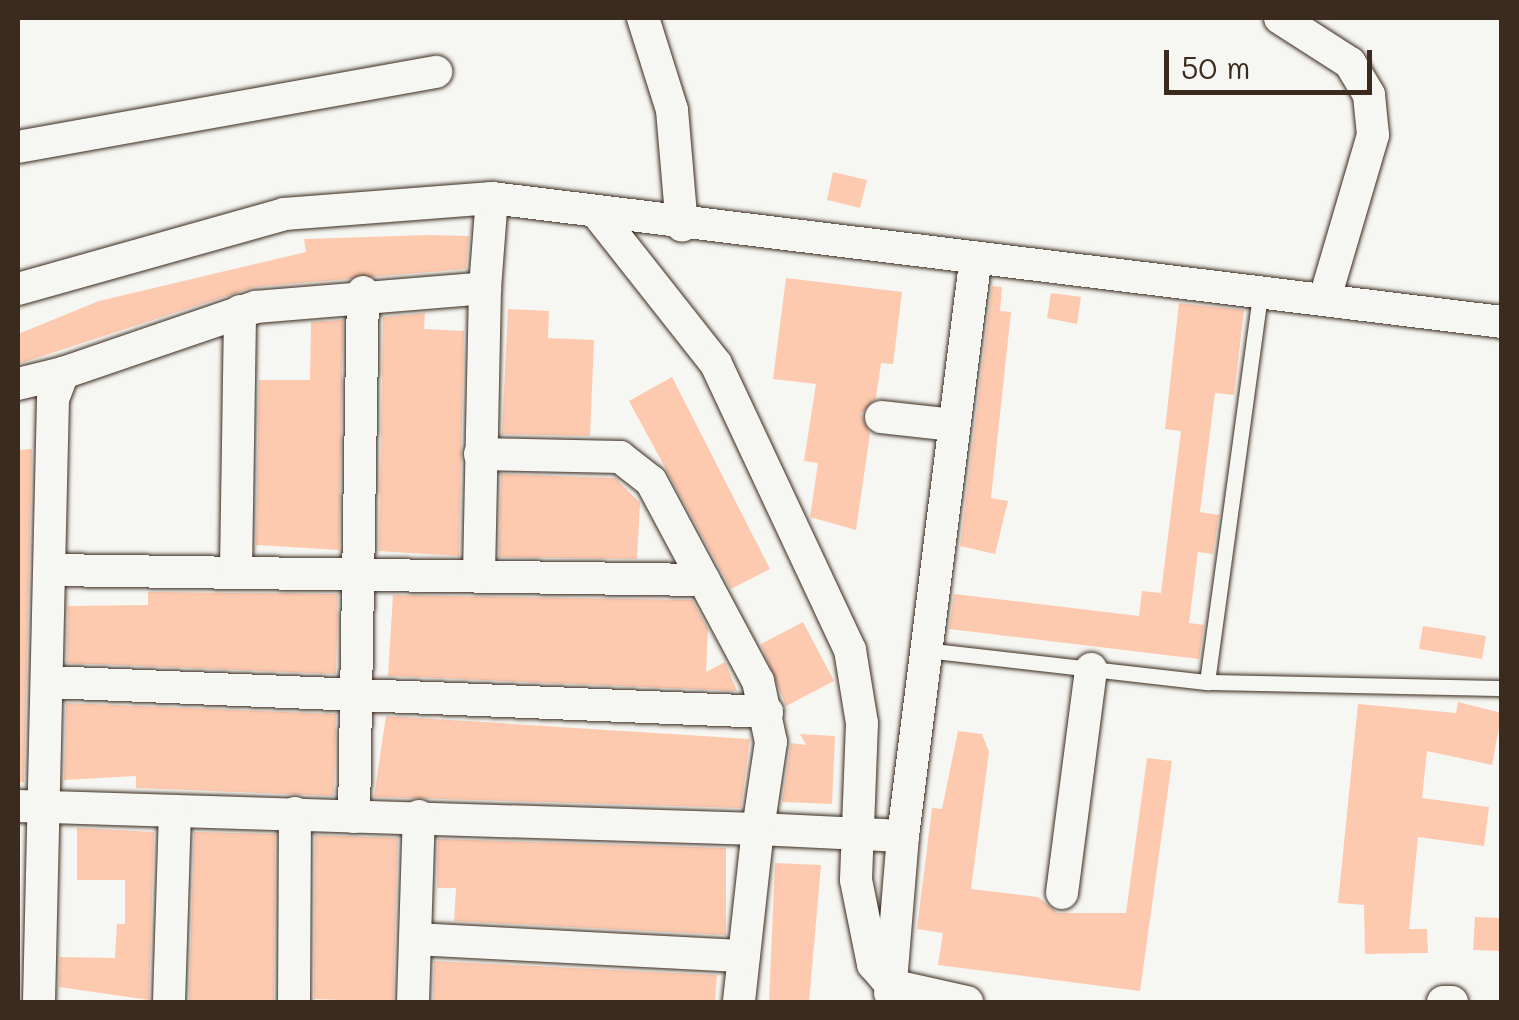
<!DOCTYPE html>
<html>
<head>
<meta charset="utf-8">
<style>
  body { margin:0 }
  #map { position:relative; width:1519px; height:1020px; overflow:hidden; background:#f6f6f2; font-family:Mali,sans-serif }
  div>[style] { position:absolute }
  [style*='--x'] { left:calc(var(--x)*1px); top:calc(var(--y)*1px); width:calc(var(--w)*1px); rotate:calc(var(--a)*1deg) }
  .building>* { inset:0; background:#fecaaf }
  .roads { filter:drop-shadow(0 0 2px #3b2a1e) drop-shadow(0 0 2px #3b2a1e) }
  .service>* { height:15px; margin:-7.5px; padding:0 7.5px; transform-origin:7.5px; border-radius:7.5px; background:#f6f6f2 }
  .minor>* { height:32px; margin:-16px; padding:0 16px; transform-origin:16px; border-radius:16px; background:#f6f6f2 }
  span { translate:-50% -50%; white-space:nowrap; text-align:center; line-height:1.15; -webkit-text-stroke:10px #f6f6f2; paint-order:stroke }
  .frame { position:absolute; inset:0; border:20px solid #3b2a1e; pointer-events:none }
  .scale { position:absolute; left:1164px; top:50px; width:208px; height:45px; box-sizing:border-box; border:5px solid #3b2a1e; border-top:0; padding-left:12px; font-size:30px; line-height:35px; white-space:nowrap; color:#3b2a1e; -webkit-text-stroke:8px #f6f6f2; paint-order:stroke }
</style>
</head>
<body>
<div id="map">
  <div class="building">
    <div style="clip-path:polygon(833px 172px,867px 180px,860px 208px,827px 200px)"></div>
    <div style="clip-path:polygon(429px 235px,469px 236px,466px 269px,254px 287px,18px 364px,18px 334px,99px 301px,306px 252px,304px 239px)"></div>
    <div style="clip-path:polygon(786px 278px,902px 292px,893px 364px,881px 363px,876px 398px,861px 414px,870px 434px,856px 530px,810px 517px,818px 463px,804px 461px,816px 384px,773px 379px)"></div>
    <div style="clip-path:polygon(992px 286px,1002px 287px,1000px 311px,1011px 312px,991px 498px,1008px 501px,995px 554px,960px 546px)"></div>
    <div style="clip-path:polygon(1051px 293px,1081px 297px,1077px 324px,1047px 318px)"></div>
    <div style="clip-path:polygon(1179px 303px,1244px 310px,1234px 395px,1215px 393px,1200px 512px,1219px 515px,1213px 554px,1198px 552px,1189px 623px,1204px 625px,1199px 659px,949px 629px,954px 594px,1139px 616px,1142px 591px,1161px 593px,1181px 431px,1165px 429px)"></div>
    <div style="clip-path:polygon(508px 309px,549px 311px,548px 338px,594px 340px,590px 436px,502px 434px)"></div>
    <div style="clip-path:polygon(425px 313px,424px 329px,464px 331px,459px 556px,379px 551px,383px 317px)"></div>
    <div style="clip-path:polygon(343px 320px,339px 550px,256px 545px,259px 380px,310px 380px,311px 322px)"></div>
    <div style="clip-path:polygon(672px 377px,770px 569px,731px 589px,629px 401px)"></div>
    <div style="clip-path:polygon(32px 449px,24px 782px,18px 783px,18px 450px)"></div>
    <div style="clip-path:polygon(501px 474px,615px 478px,640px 503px,637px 559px,499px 557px)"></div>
    <div style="clip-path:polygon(148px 592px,338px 594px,336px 674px,67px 663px,68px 606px,148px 605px)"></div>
    <div style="clip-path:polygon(393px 595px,692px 600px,708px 629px,706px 672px,725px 662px,737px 691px,388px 676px)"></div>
    <div style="clip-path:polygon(803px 622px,834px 681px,786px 706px,761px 644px)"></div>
    <div style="clip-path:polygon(1423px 626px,1486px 636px,1482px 659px,1419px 649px)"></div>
    <div style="clip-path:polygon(1458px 702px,1502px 713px,1492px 765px,1427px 751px,1422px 798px,1489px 807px,1484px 846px,1418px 837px,1409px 929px,1427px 929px,1428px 953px,1365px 954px,1364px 905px,1338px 903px,1358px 704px,1456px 713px)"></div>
    <div style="clip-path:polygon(66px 703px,336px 714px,334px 796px,136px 788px,136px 776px,64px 780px)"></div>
    <div style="clip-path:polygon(386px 716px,750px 739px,741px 808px,374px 797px)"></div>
    <div style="clip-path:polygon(958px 731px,982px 734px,989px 752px,971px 889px,1038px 897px,1058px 913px,1126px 913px,1147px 758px,1172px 761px,1140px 991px,938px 965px,943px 933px,917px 929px,932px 808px,942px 809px)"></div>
    <div style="clip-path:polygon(800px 734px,835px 736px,832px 804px,782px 802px,791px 743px,806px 745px)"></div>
    <div style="clip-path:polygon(77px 828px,154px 832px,149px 1000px,59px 987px,60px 957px,115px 958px,117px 924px,125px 924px,125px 880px,77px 880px)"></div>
    <div style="clip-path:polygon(194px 832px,275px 834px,274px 1002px,189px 1002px)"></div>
    <div style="clip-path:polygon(315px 835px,398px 838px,393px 1002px,314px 999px)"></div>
    <div style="clip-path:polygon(438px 839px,726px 848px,726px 935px,454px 921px,456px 888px,437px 888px)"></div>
    <div style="clip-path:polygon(775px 863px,821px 865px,809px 1002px,769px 1002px)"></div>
    <div style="clip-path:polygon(1475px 917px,1502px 918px,1502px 951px,1473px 950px)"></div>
    <div style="clip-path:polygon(434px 961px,717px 975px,715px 1002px,433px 1002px)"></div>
  </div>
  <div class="roads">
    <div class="service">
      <div style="--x:925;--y:650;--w:284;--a:6.5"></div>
      <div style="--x:1207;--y:682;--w:295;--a:1.2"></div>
      <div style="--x:1207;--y:682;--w:396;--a:-82.2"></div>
    </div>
    <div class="minor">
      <div style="--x:643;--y:18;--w:96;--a:72.5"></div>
      <div style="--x:672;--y:110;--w:116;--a:85.1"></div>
      <div style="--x:1280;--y:18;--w:83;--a:32.7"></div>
      <div style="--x:1350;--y:63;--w:37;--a:59"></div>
      <div style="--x:1369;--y:95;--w:40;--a:84.3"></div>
      <div style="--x:1373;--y:135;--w:167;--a:106.4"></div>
      <div style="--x:18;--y:147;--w:425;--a:-10.2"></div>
      <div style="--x:600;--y:217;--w:187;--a:51.7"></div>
      <div style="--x:716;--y:364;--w:316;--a:64.9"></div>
      <div style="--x:850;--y:650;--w:74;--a:80.7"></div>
      <div style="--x:862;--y:723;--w:157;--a:92.2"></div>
      <div style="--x:856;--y:880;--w:86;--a:78.6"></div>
      <div style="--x:873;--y:964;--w:28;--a:49"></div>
      <div style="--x:891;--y:985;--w:78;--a:12.6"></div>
      <div style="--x:485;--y:288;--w:90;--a:-85.6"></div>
      <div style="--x:18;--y:289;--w:276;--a:-15.7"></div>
      <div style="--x:284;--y:214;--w:209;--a:-4.4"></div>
      <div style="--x:492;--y:198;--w:1018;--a:7"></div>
      <div style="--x:18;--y:384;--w:46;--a:-13.7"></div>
      <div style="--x:881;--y:417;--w:73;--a:6.3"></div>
      <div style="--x:480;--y:454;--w:140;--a:1.2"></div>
      <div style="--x:620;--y:457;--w:39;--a:38"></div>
      <div style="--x:651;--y:481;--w:227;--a:61.9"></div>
      <div style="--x:758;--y:681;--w:62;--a:78"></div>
      <div style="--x:771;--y:742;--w:88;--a:98.5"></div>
      <div style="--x:758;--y:829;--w:145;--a:2.8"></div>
      <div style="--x:903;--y:836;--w:158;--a:94.7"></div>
      <div style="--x:51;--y:570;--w:653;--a:0.88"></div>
      <div style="--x:236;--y:570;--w:259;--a:-89.1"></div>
      <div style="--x:48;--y:682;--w:720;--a:2.39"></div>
      <div style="--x:18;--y:806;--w:740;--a:1.78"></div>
      <div style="--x:758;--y:829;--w:174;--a:96.3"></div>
      <div style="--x:354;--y:817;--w:525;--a:-89.02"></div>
      <div style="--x:903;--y:836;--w:578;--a:-82.84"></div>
      <div style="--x:1062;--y:893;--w:226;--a:-82.6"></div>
      <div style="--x:416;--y:939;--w:328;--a:3"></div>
      <div style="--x:39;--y:1002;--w:603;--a:-88.67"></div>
      <div style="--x:53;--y:399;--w:28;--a:-69"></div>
      <div style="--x:63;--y:373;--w:204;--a:-18.9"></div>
      <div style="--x:256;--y:307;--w:230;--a:-4.7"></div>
      <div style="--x:485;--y:288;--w:287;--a:91.2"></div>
      <div style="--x:169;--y:1002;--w:189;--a:-88.2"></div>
      <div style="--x:294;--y:1002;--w:189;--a:-89.7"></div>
      <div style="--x:413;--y:1002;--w:186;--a:-88.2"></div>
      <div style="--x:1443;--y:1002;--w:9;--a:0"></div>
    </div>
  </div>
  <div class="frame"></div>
  <div class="scale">50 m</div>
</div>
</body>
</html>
